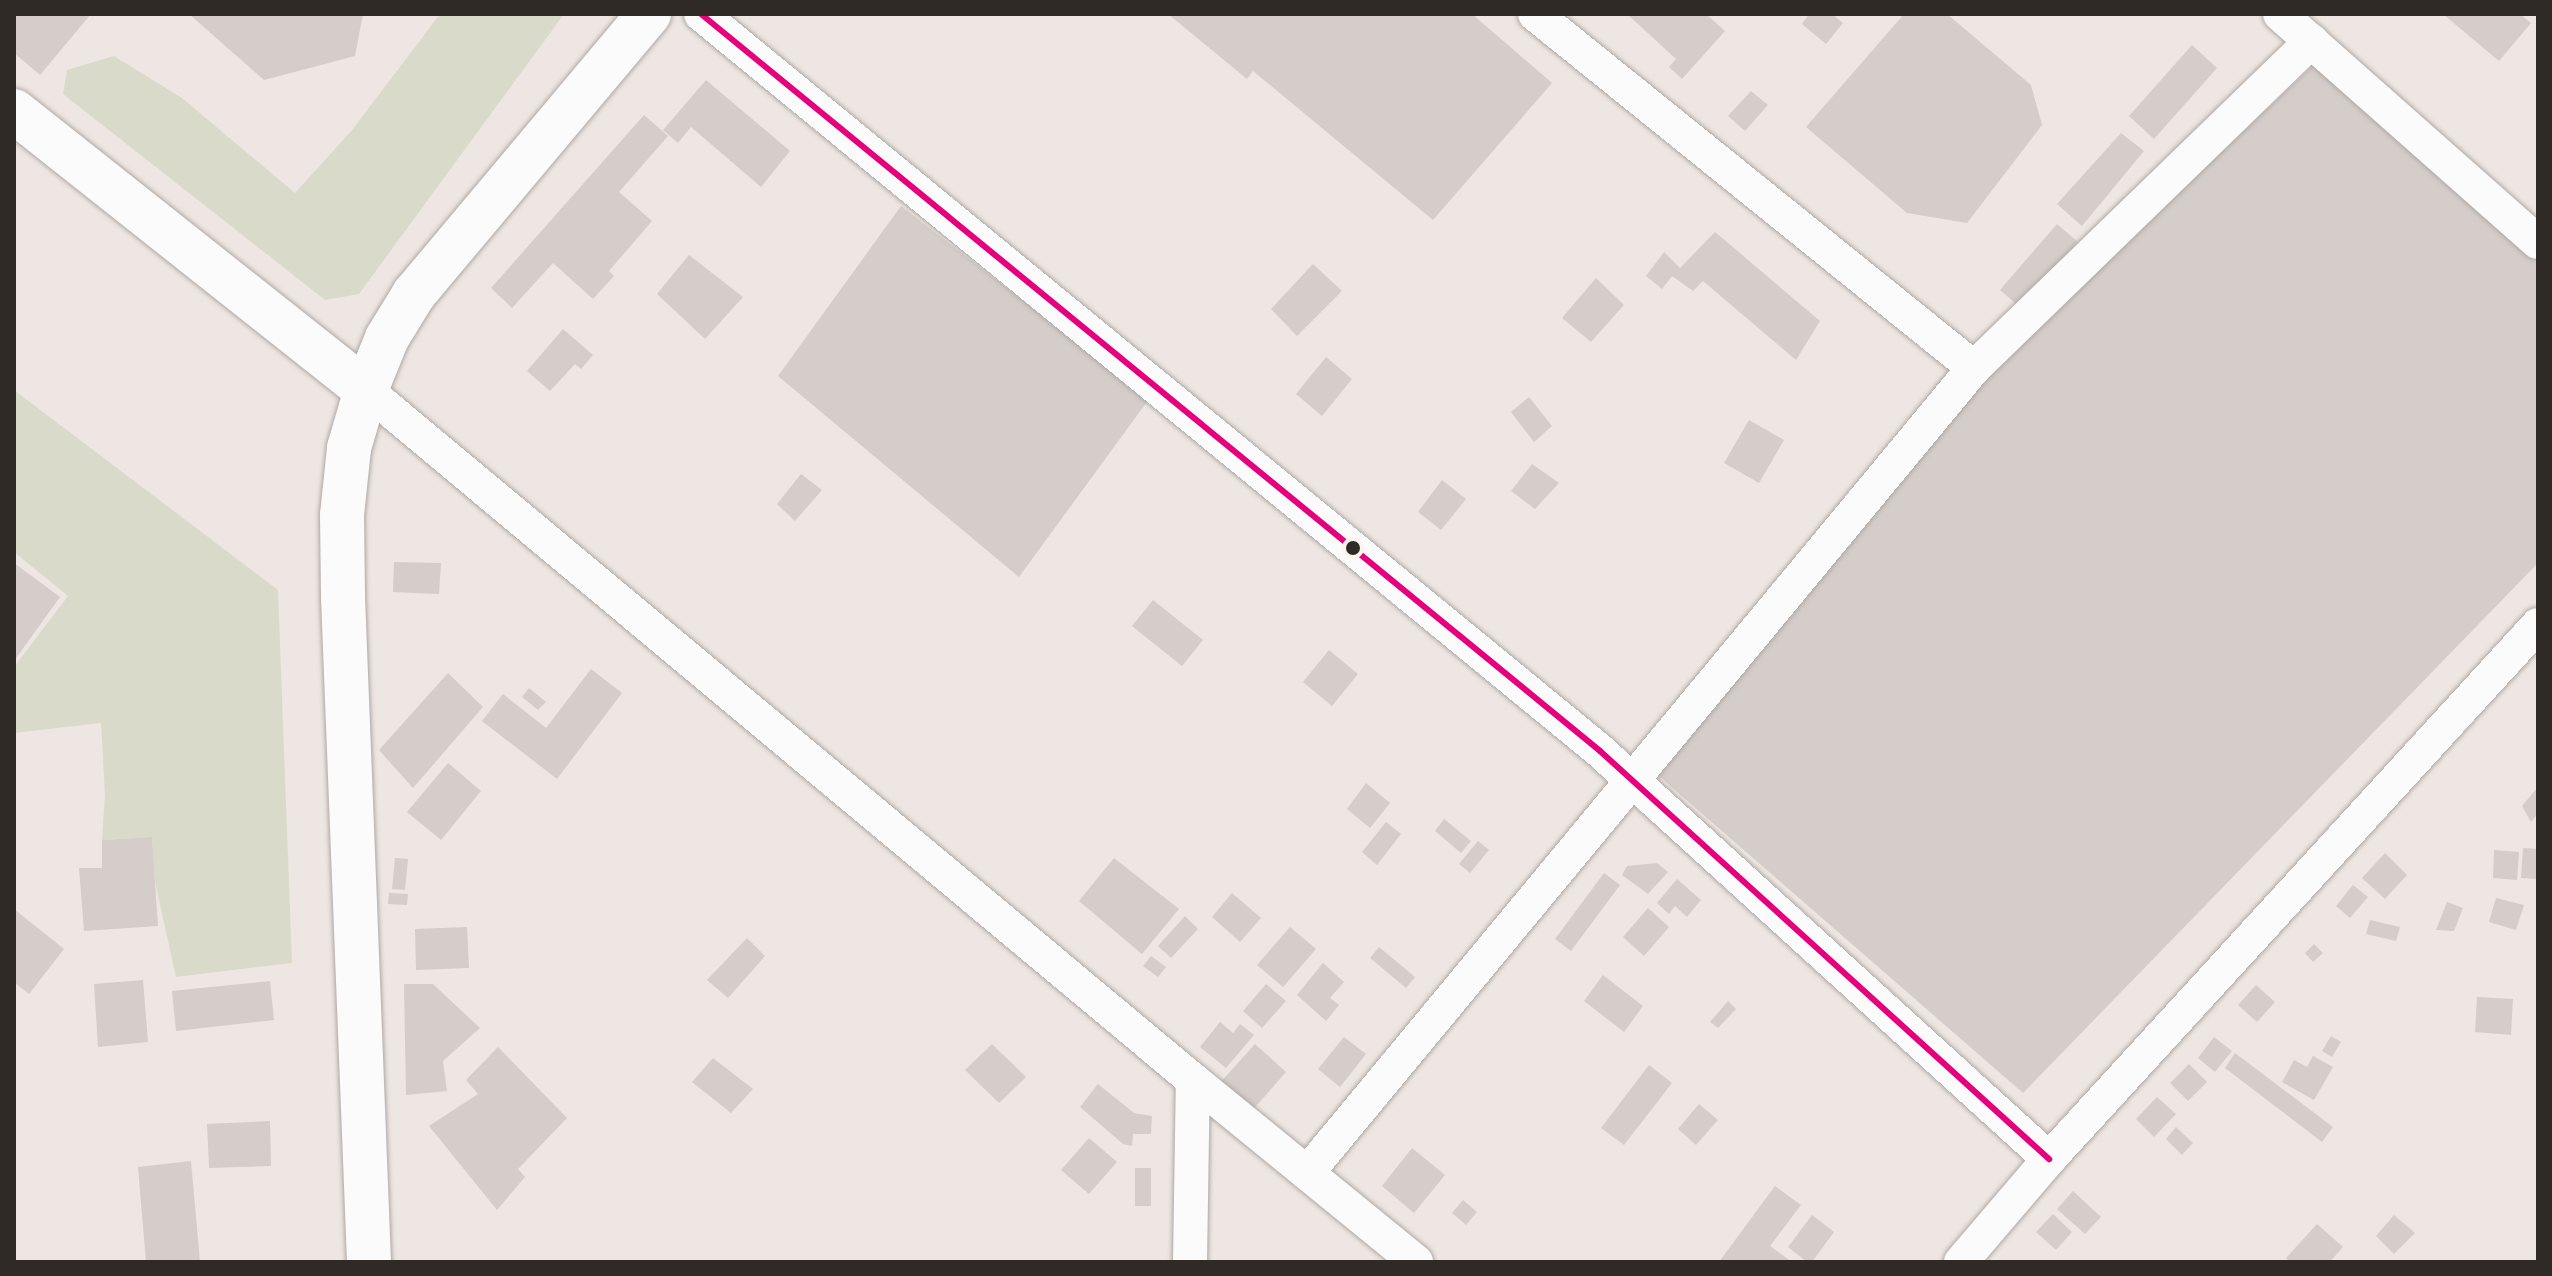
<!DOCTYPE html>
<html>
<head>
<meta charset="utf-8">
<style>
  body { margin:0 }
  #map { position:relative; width:2552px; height:1276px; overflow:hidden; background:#eee6e2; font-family:Quicksand,sans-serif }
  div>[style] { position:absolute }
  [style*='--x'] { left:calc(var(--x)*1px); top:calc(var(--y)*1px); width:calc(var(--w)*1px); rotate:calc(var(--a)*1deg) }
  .green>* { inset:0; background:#dadacb }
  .building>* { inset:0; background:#d4cdca }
  .roads { filter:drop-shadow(0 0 2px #aea8a5) drop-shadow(0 0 2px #aea8a5) }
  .minor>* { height:34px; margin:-17px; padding:0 17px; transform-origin:17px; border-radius:17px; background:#fcfbfb }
  .trunk>* { height:44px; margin:-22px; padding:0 22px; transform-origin:22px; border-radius:22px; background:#fcfbfb }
  .bus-1>* { height:6px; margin:-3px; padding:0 3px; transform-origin:3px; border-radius:3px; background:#e5007d }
  .dots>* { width:22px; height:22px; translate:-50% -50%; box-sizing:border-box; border:4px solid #fdf4ee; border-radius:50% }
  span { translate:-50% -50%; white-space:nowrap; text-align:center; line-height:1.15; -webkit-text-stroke:6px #fdf4ee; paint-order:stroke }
  .frame { position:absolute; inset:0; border:16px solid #2f2a26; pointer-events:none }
</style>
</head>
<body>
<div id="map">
  <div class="green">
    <div style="clip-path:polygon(440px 14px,564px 14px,359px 294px,325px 300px,63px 94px,67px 70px,114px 56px,182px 98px,295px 193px,352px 130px)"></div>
    <div style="clip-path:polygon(14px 390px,278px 590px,292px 963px,176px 977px,155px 882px,152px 837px,102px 840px,105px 795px,101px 723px,14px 733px,14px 667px,68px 596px,14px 552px)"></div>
  </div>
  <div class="building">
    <div style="clip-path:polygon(14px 14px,91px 14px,40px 75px,14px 53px)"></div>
    <div style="clip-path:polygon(189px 14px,363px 14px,355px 56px,264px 80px)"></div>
    <div style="clip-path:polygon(1168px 14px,1472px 14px,1552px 83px,1433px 220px,1253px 71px,1247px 79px)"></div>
    <div style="clip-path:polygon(1627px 14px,1706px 14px,1725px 31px,1682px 79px,1669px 67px,1676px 59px)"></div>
    <div style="clip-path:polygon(1809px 14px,1832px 14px,1843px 23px,1826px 44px,1802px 24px)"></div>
    <div style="clip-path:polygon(1904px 14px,1947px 14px,2031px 85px,2042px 125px,1967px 223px,1907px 213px,1806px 127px)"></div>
    <div style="clip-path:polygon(2443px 14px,2520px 14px,2531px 23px,2499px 61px)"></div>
    <div style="clip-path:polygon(2192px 45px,2217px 68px,2154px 139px,2129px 116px)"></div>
    <div style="clip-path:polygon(2318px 61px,2538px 261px,2538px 563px,2023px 1093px,1653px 771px,1992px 368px)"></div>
    <div style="clip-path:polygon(706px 80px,790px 151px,761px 187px,691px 127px,678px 143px,663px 130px)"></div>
    <div style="clip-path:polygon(1751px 91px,1768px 105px,1745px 131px,1728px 116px)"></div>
    <div style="clip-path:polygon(644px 115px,668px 136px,619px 192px,652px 221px,609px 271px,614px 276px,593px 299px,553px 263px,512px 308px,491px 288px)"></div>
    <div style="clip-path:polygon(2121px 133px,2144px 151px,2082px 226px,2057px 204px)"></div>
    <div style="clip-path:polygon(901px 206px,1149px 399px,1019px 577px,778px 376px)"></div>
    <div style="clip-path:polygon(2057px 224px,2078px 242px,2021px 308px,2000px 290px)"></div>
    <div style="clip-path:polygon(1715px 232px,1820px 321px,1796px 360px,1703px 281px,1693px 291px,1672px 276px,1662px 289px,1646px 276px,1664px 252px,1680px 268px)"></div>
    <div style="clip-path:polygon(689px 255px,743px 297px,705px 339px,657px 294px)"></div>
    <div style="clip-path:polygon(1313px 264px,1342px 291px,1297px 336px,1271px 309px)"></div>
    <div style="clip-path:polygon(1596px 278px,1624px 305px,1591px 342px,1562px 318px)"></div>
    <div style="clip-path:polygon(563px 329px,593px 355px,581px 369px,575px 364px,550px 391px,527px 371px)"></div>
    <div style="clip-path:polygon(1326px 357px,1352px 379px,1322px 416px,1296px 394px)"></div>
    <div style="clip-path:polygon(1529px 397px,1552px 426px,1534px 442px,1511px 412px)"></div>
    <div style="clip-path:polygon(1749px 420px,1784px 440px,1759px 483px,1724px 463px)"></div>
    <div style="clip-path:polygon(1532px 464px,1559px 483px,1535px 509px,1511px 491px)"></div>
    <div style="clip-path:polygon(801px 474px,822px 490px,795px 521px,777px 504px)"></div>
    <div style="clip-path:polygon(1442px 480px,1466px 499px,1441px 530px,1418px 512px)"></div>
    <div style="clip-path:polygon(394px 562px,441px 563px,439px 594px,393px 592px)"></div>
    <div style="clip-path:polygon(14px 563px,60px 597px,14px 661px)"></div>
    <div style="clip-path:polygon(1153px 600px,1203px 640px,1182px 666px,1132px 626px)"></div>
    <div style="clip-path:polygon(1329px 650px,1358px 674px,1332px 706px,1303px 682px)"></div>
    <div style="clip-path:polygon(591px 669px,622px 693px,557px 779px,482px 721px,503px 694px,546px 728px)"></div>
    <div style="clip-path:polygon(448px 673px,483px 707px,413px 788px,379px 750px)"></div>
    <div style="clip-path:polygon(529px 688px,546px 702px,538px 710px,522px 697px)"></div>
    <div style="clip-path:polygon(448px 763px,481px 791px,441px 840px,407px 812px)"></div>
    <div style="clip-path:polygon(1366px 783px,1390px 803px,1370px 828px,1347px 809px)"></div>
    <div style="clip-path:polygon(2538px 787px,2538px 813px,2531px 822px,2522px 806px)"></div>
    <div style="clip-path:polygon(1444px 819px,1471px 841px,1461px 853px,1435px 831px)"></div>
    <div style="clip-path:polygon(1386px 822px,1401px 834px,1377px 865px,1362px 852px)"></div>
    <div style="clip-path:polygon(152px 837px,158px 926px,84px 931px,79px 868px,102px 868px,102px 840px)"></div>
    <div style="clip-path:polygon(1478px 841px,1489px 850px,1470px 873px,1459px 864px)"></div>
    <div style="clip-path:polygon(2523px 848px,2538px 849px,2538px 879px,2521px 878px)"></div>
    <div style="clip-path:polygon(2494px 850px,2519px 852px,2517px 880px,2493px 878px)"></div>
    <div style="clip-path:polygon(2385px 853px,2407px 875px,2385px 899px,2362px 878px)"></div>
    <div style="clip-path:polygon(395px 858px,408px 859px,405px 890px,392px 889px)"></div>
    <div style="clip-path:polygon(1114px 858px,1179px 909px,1142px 954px,1079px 901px)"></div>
    <div style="clip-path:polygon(1657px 863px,1668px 872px,1648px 894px,1622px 875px,1627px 866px)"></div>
    <div style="clip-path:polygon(1604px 873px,1620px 885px,1571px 951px,1555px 939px)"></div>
    <div style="clip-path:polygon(1677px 879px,1701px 900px,1687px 917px,1675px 906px,1669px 914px,1657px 903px)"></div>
    <div style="clip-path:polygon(2353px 885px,2368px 897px,2350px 918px,2336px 906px)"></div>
    <div style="clip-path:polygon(389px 893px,408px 894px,407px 905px,388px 904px)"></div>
    <div style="clip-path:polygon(1232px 893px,1261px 918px,1240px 942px,1212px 917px)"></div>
    <div style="clip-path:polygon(2496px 898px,2524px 905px,2516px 930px,2489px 922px)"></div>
    <div style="clip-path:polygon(2447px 902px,2463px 908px,2454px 931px,2436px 930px)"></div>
    <div style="clip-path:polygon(1648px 908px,1669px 927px,1644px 956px,1623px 937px)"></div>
    <div style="clip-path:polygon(14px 909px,64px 949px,29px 994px,14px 982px)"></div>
    <div style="clip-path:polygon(1185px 916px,1198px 929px,1171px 958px,1158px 946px)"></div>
    <div style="clip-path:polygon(2370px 920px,2400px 927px,2396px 941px,2366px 934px)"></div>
    <div style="clip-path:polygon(467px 927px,469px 968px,416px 970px,415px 929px)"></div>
    <div style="clip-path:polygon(1290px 927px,1316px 949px,1283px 987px,1257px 965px)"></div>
    <div style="clip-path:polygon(747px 938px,765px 956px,728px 998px,707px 980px)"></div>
    <div style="clip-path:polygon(2314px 944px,2323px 953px,2313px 962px,2305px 953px)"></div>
    <div style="clip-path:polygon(1379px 947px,1415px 977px,1406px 988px,1370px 958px)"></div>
    <div style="clip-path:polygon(1151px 956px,1166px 967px,1158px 977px,1143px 966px)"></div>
    <div style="clip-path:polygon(1323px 963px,1344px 982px,1330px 998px,1339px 1005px,1326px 1021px,1297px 995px)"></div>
    <div style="clip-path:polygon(1603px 975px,1643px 1006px,1624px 1032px,1584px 1001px)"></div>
    <div style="clip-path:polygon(143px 980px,148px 1042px,98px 1047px,94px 984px)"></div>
    <div style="clip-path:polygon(270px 981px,274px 1020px,176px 1031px,172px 991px)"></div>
    <div style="clip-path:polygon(404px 984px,433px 984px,480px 1028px,443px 1061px,447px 1091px,406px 1095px)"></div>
    <div style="clip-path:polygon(1266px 984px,1286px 1001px,1262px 1028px,1243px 1011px)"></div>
    <div style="clip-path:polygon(2256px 985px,2275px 1002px,2257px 1022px,2238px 1005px)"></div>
    <div style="clip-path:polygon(2477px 997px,2513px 999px,2511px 1035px,2475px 1032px)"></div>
    <div style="clip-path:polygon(1728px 1001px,1736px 1009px,1718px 1028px,1710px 1022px)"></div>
    <div style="clip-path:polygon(1220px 1022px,1233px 1033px,1240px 1024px,1254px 1035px,1226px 1068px,1200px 1047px)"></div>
    <div style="clip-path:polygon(2331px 1036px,2341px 1042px,2332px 1057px,2322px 1051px)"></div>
    <div style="clip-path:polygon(1344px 1037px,1366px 1054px,1340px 1087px,1318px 1069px)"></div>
    <div style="clip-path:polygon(2214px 1037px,2232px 1051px,2215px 1072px,2198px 1058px)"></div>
    <div style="clip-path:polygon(992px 1044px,1026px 1077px,999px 1103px,965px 1070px)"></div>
    <div style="clip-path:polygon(1255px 1044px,1286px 1072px,1250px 1113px,1218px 1085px)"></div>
    <div style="clip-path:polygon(498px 1047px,567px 1118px,518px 1169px,525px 1177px,497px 1210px,429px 1126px,478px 1094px,466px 1080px)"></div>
    <div style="clip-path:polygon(2235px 1053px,2333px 1127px,2322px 1142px,2225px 1068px)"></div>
    <div style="clip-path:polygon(2313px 1056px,2333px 1067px,2314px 1100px,2282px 1082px,2294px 1060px,2307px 1067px)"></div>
    <div style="clip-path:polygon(713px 1058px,753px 1089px,731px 1113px,692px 1082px)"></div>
    <div style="clip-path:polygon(2189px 1064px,2207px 1082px,2188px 1101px,2170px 1083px)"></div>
    <div style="clip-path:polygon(1649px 1065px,1672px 1083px,1624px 1145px,1601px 1128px)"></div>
    <div style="clip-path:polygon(1098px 1084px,1134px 1113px,1152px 1116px,1151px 1134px,1133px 1134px,1132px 1146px,1123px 1144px,1080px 1107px)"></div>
    <div style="clip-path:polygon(2157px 1097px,2176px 1114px,2154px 1137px,2136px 1119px)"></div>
    <div style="clip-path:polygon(1699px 1104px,1718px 1120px,1696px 1145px,1678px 1129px)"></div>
    <div style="clip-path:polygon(270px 1121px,271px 1166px,209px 1168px,207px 1124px)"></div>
    <div style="clip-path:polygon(2176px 1127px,2193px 1143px,2182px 1155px,2166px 1139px)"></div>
    <div style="clip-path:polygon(1089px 1138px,1117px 1162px,1089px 1194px,1061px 1170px)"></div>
    <div style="clip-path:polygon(1412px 1148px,1445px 1175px,1414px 1213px,1382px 1186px)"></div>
    <div style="clip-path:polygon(191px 1161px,200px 1262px,146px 1262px,138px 1167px)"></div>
    <div style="clip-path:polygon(1135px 1168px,1151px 1168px,1151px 1206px,1135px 1206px)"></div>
    <div style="clip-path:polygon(1775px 1186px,1801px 1205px,1770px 1246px,1792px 1262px,1719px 1262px)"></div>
    <div style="clip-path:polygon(2073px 1191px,2101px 1217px,2085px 1234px,2057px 1209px)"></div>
    <div style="clip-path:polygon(1463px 1200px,1477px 1212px,1466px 1225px,1452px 1213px)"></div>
    <div style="clip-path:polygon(2053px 1214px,2072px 1232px,2056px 1250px,2036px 1232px)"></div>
    <div style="clip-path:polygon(1812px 1215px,1834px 1232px,1812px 1262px,1807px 1262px,1788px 1247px)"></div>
    <div style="clip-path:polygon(2394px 1215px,2415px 1233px,2394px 1254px,2376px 1236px)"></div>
    <div style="clip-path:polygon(2317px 1224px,2343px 1247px,2330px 1262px,2290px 1262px,2286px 1258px)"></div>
  </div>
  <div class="roads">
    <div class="minor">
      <div style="--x:701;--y:14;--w:1162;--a:39.34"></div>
      <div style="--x:1600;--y:751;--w:607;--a:42.26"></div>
      <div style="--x:1535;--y:14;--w:564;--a:38.88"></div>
      <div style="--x:2280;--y:14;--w:344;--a:41.5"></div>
      <div style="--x:366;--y:390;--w:1077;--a:39.84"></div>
      <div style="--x:1193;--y:1080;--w:288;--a:39.2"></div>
      <div style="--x:1307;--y:1173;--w:1045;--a:-50.36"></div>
      <div style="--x:1974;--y:368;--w:470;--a:-44.1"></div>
      <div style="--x:1190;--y:1262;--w:182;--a:-89.1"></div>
      <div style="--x:1961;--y:1262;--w:135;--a:-49.5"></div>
      <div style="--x:2049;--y:1159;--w:724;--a:-47.52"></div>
    </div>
    <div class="trunk">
      <div style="--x:14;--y:111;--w:449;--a:38.4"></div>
      <div style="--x:369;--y:1262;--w:667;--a:-92.24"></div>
      <div style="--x:343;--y:596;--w:81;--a:-90.7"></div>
      <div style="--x:342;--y:515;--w:67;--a:-84"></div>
      <div style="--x:349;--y:448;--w:60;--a:-73.7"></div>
      <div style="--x:366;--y:390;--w:56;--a:-68"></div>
      <div style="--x:387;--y:338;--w:52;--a:-58.5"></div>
      <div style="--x:414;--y:294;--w:366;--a:-50"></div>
    </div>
  </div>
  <div class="bus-1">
    <div style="--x:701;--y:14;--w:1162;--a:39.34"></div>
    <div style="--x:1600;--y:751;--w:607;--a:42.26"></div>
  </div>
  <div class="dots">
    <div style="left:1353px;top:548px;background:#2f2a26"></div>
  </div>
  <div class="frame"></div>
</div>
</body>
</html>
